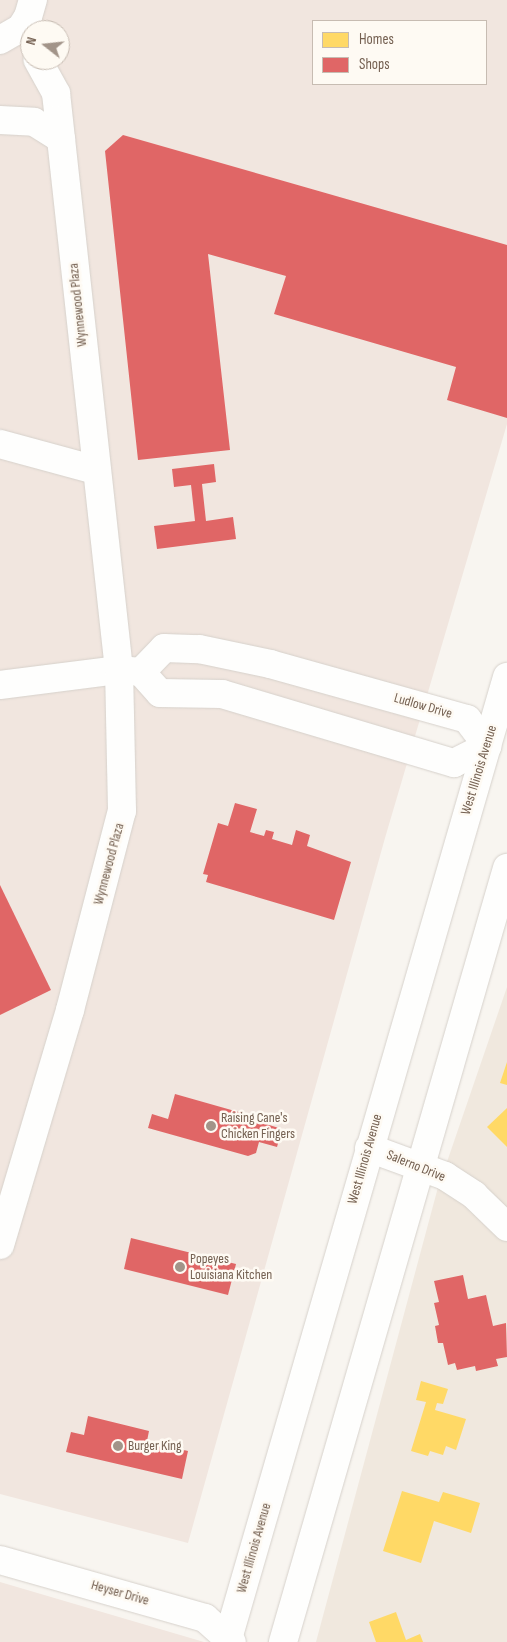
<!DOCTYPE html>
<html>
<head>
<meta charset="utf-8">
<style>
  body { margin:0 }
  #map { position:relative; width:507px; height:1642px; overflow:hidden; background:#f8f5f0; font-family:"Sofia Sans Condensed",sans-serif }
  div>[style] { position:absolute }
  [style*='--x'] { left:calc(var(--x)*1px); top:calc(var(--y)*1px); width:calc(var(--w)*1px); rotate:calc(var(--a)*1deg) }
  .residential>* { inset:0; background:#f0e8de }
  .commercial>* { inset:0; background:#f1e6df }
  .homes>* { inset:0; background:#ffd966 }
  .shops>* { inset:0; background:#e06666 }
  .roads { filter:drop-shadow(0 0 1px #d6d1cb) drop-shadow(0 0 1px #d6d1cb) }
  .minor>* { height:28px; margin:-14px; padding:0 14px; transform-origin:14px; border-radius:14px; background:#fefefd }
  .secondary>* { height:28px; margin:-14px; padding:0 14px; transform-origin:14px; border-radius:14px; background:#fefefd }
  .dots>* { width:14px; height:14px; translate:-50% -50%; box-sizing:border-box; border:2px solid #fefaf3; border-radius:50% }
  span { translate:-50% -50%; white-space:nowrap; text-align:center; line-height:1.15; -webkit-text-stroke:5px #fefaf3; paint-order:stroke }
  .street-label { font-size:14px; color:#746051 }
  .poi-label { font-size:14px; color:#746051 }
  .left { translate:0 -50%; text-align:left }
  .legend { position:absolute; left:312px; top:20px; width:175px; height:65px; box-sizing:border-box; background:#fefaf3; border:1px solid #c7bcb2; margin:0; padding:6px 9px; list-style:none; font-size:15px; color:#746051 }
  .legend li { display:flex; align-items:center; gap:10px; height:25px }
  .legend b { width:25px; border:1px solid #c7bcb2 }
  .north { position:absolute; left:20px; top:20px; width:50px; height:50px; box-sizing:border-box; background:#fefaf3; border:1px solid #c7bcb2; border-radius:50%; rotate:286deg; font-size:14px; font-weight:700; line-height:20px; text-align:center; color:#746051 }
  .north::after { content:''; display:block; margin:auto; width:18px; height:22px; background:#a29489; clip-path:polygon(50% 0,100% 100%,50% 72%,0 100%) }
</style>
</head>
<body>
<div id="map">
  <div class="residential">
    <div style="clip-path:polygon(507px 987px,507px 1642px,316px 1642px,437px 1191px)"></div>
  </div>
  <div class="commercial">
    <div style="clip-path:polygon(evenodd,0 0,507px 0,507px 424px,385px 838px,188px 1543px,0 1494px,0 0,313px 21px,486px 21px,486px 84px,313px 84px,313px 21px,0 0,30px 30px,60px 30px,60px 60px,30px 60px,30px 30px)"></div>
    <div style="clip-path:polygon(0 1582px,204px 1642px,0 1642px)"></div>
  </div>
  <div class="homes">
    <div style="clip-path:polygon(507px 1062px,507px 1085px,500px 1083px)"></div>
    <div style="clip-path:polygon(507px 1108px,507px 1147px,487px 1127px)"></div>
    <div style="clip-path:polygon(421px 1381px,448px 1389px,443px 1404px,437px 1403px,435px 1410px,466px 1419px,456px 1450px,446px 1446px,443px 1455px,430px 1451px,428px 1456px,411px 1451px,426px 1402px,416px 1400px)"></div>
    <div style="clip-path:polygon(402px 1491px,439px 1502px,443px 1492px,480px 1503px,471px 1533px,434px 1521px,421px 1563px,383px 1551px)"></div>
    <div style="clip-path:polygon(396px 1612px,406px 1640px,420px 1634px,423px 1642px,376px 1642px,369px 1622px)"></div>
  </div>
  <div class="shops">
    <div style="clip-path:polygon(123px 135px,507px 245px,507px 418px,447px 400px,456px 367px,274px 314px,286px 276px,208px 254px,230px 450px,138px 460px,105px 151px)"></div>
    <div style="clip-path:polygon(214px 464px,216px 482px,202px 484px,206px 521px,233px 517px,236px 539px,157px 549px,154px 526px,195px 521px,191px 485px,174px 487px,172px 469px)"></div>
    <div style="clip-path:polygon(235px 803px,257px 809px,250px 832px,264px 836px,266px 830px,274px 832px,272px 839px,292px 845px,296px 830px,310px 835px,307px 846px,351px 862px,334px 920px,206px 882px,208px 875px,203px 874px,218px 823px,228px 826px)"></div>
    <div style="clip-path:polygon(0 885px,51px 990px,0 1015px)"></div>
    <div style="clip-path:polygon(175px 1094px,267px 1120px,266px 1124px,282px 1129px,277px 1147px,259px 1142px,256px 1153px,248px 1156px,148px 1128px,152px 1114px,168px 1119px)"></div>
    <div style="clip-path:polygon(131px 1238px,236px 1264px,228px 1295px,124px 1269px)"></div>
    <div style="clip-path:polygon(463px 1275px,468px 1299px,486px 1295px,493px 1326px,506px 1323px,507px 1357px,496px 1359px,498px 1366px,476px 1371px,475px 1366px,457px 1370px,455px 1363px,448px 1365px,443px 1343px,438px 1343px,435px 1326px,439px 1325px,434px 1303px,439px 1302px,434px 1281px)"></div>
    <div style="clip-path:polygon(88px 1416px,149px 1431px,147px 1441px,188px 1451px,182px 1479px,66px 1452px,71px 1432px,84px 1435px)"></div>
  </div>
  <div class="roads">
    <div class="minor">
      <div style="--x:0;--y:40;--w:24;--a:-30"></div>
      <div style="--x:21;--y:28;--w:13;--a:-58"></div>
      <div style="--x:28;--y:17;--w:18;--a:-74"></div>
      <div style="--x:0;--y:120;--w:34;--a:3"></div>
      <div style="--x:34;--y:122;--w:32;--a:32"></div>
      <div style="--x:0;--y:444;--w:99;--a:15.2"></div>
      <div style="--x:141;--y:672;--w:33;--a:-46"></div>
      <div style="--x:164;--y:648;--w:35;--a:2"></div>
      <div style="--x:199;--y:649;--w:73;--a:11.9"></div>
      <div style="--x:270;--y:664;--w:205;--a:15.6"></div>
      <div style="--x:467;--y:719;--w:34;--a:53"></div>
      <div style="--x:0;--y:685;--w:120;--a:-7.2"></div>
      <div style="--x:119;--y:670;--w:22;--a:5"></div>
      <div style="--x:141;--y:672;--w:28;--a:48"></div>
      <div style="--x:160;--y:693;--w:62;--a:0.9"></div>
      <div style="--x:222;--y:694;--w:242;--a:16.6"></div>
      <div style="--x:454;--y:763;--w:37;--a:-27"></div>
      <div style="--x:369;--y:1148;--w:81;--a:20.2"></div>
      <div style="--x:445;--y:1176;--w:35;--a:33"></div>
      <div style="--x:474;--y:1195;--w:46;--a:44.1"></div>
      <div style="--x:0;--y:1245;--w:245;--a:-73.4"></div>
      <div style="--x:70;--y:1010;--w:206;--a:-75.4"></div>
      <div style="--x:122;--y:811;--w:141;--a:-91.2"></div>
      <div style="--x:119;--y:670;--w:580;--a:-96.23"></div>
      <div style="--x:56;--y:93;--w:38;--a:-119"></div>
      <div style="--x:0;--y:1560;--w:213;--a:15.8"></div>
      <div style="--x:205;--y:1618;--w:36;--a:42"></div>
    </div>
    <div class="secondary">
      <div style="--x:227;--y:1642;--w:1005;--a:-73.82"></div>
      <div style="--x:283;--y:1642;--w:806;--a:-73.86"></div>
    </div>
  </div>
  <div class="dots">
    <div style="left:211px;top:1126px;background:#a29489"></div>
    <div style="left:180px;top:1267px;background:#a29489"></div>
    <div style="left:118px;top:1446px;background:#a29489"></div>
  </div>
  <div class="street-label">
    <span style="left:78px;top:305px;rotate:-96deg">Wynnewood Plaza</span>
    <span style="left:423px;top:706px;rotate:16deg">Ludlow Drive</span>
    <span style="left:479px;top:770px;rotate:-73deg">West Illinois Avenue</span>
    <span style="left:109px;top:864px;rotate:-75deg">Wynnewood Plaza</span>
    <span style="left:365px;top:1159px;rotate:-74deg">West Illinois Avenue</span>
    <span style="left:416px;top:1166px;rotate:22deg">Salerno Drive</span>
    <span style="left:254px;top:1548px;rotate:-74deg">West Illinois Avenue</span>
    <span style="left:120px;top:1593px;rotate:16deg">Heyser Drive</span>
  </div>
  <div class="poi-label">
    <span class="left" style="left:221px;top:1126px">Raising Cane's<br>Chicken Fingers</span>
    <span class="left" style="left:190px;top:1267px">Popeyes<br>Louisiana Kitchen</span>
    <span class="left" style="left:128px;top:1446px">Burger King</span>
  </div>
  <ul class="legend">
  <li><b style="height:14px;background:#ffd966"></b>Homes</li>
  <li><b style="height:14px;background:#e06666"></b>Shops</li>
  </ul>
  <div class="north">N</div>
</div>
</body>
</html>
